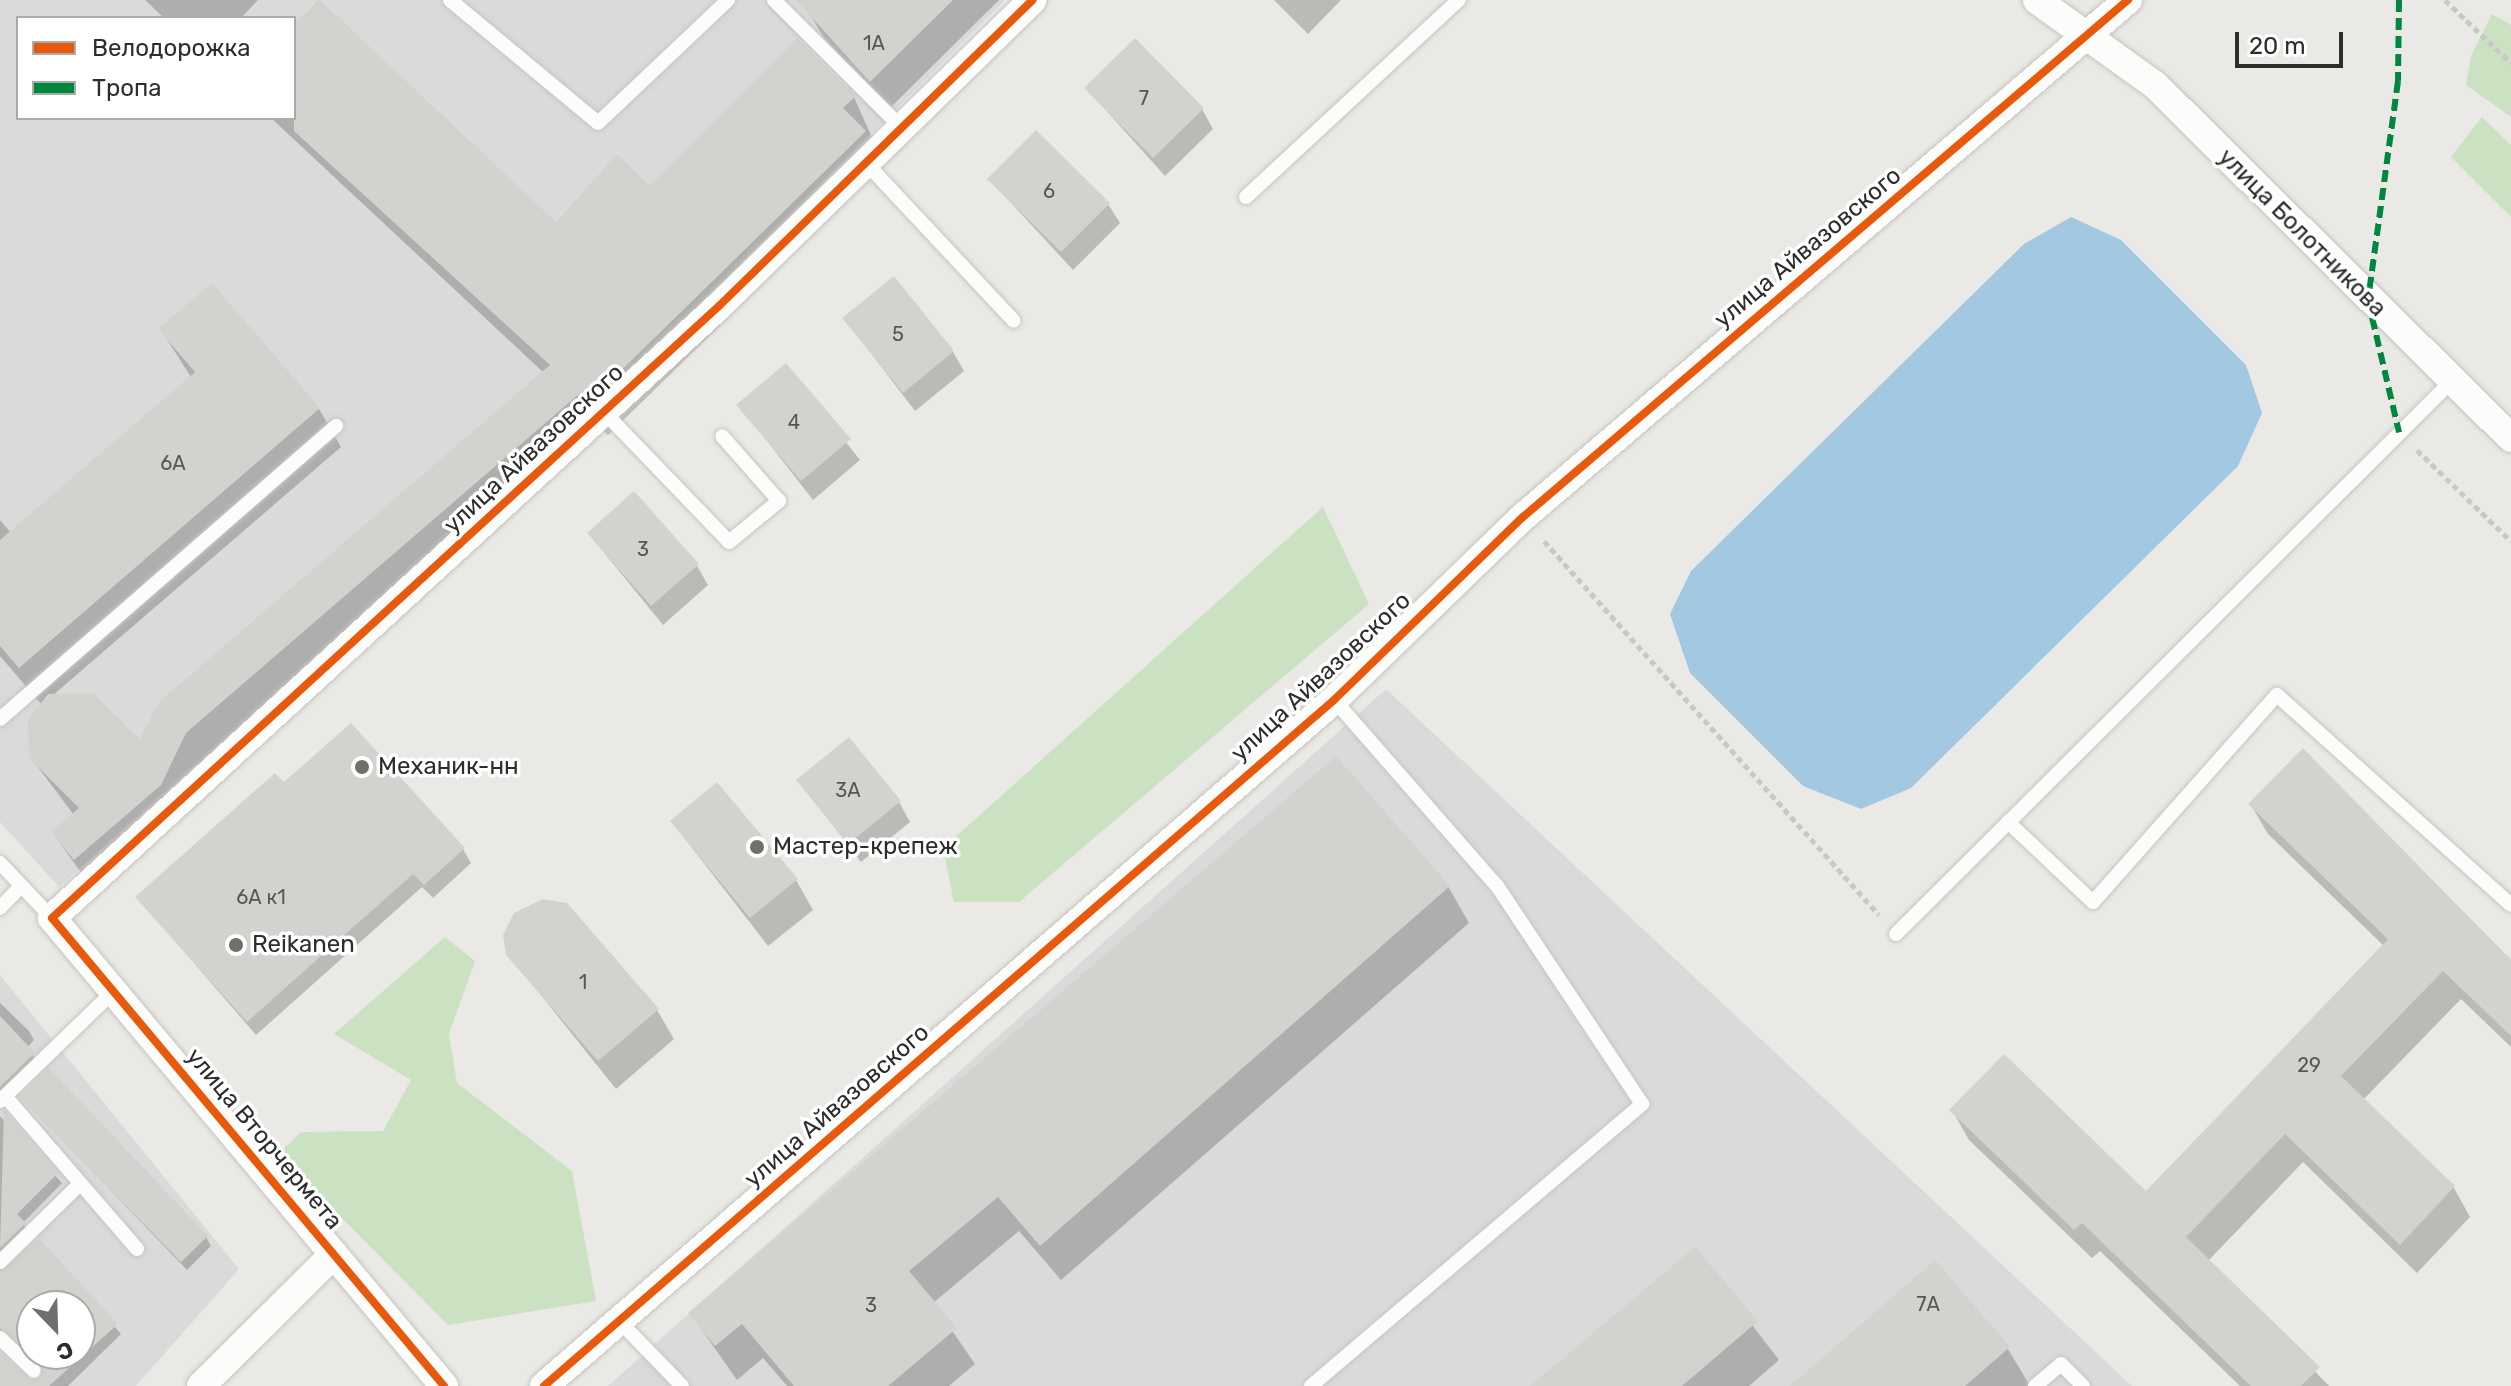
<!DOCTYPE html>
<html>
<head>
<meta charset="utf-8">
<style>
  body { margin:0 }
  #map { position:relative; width:2511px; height:1386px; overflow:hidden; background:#eae9e5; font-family:Rubik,sans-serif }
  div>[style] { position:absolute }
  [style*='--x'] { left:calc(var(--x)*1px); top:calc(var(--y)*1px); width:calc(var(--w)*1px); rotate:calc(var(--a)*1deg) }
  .industrial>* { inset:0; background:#dbdadb }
  .green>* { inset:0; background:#cae2c2 }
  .water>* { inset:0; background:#a2c8e2 }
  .shadow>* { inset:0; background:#0003 }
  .building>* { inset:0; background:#d3d2cf }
  .path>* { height:5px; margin-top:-2.5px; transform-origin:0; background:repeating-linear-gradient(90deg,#c8c8c8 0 6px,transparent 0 10px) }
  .roads { filter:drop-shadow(0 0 2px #c4c5c4) drop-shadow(0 0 2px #c4c5c4) }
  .service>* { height:14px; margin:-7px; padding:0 7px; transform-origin:7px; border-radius:7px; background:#fcfcfb }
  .minor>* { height:28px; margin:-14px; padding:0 14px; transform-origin:14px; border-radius:14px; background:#fcfcfb }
  .quiet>* { height:6px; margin-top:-3px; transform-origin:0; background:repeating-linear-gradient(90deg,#00873e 0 12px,transparent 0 18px) }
  .cycleway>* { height:8px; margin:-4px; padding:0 4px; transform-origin:4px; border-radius:4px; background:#e8590c }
  .dots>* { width:22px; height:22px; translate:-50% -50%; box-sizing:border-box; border:4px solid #fff; border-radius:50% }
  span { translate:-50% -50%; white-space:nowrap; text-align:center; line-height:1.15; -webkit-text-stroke:7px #fff; paint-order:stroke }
  .number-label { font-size:20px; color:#575756 }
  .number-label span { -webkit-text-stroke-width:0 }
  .street-label { font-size:24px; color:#2d2d2d }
  .poi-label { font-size:24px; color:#2d2d2d }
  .left { translate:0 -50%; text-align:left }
  .legend { position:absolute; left:16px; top:16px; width:280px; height:104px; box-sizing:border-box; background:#fff; border:2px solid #ababab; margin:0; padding:10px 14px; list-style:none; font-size:24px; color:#2d2d2d }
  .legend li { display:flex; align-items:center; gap:16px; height:40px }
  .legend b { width:40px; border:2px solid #ababab }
  .north { position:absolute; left:16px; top:1290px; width:80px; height:80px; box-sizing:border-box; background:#fff; border:2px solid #ababab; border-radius:50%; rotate:157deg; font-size:22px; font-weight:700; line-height:32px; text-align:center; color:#2d2d2d }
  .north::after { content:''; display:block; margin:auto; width:28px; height:36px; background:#6f6f6d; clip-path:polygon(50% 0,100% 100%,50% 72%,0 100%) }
  .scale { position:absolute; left:2235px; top:32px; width:108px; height:36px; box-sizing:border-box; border:4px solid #2d2d2d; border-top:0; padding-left:10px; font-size:24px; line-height:28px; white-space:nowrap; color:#2d2d2d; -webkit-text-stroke:6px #fff; paint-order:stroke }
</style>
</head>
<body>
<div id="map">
  <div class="industrial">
    <div style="clip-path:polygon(evenodd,0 0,1005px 0,585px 419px,59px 887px,0 822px,0 0,18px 18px,294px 18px,294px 118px,18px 118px,18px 18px)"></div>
    <div style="clip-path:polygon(1386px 689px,2132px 1386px,608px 1386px)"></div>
    <div style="clip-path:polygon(evenodd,0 975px,239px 1269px,136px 1386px,0 1386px,0 975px,32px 1306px,80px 1306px,80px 1354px,32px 1354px,32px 1306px)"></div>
  </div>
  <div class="green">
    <div style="clip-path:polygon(2492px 14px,2511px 25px,2511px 117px,2466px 85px,2471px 56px)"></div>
    <div style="clip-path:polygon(2482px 117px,2511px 145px,2511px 217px,2451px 157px)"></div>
    <div style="clip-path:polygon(1323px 507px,1369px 604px,1019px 902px,954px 902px,943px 848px)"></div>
    <div style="clip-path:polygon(445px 937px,475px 961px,449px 1034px,457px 1083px,572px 1171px,596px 1301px,448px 1325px,278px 1154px,301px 1132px,383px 1131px,411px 1080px,334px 1034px)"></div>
  </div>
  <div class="water">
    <div style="clip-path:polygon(2071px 217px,2121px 240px,2246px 365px,2262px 413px,2238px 466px,1911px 788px,1861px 809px,1803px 786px,1690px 673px,1670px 614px,1691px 571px,2024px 244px)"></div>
  </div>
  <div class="shadow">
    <div style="clip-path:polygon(145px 0,258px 0,241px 18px,164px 18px)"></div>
    <div style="clip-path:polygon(816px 0,999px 0,888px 110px,824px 38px,807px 9px)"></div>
    <div style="clip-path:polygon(1274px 0,1341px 0,1308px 34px)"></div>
    <div style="clip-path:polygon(318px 1px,556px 225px,854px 97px,884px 165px,608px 435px,599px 426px,94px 891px,53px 833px,74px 815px,31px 758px,42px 705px,0 656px,0 520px,11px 533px,191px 377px,161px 330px,319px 409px,341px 447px,52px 696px,141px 742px,544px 373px,271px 118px,294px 118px,294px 27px)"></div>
    <div style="clip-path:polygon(1086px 88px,1202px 109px,1213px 129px,1165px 176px)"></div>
    <div style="clip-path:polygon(990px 180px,1108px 204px,1120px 223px,1073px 270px)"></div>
    <div style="clip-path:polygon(845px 319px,953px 352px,964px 371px,915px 411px)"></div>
    <div style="clip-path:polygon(786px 366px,860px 460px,813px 500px,739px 405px)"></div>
    <div style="clip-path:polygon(589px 534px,697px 566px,708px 585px,663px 625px)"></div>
    <div style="clip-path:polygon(2303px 751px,2511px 960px,2511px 1047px,2461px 999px,2363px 1100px,2454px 1188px,2470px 1217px,2417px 1273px,2303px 1162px,2208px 1261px,2329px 1386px,2240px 1386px,2100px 1251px,2092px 1258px,1969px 1140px,1952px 1110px,2146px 1194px,2384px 946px,2268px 834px,2251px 805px)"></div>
    <div style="clip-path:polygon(1336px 759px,1449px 888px,1469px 923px,1061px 1280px,1019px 1231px,933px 1303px,975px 1364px,949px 1386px,787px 1386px,763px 1358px,737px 1380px,690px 1313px)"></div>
    <div style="clip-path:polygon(799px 780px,899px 802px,910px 822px,861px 862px)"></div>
    <div style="clip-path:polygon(284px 785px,463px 849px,471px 863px,433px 898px,422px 887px,256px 1035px,138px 898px)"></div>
    <div style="clip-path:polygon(672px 822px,796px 880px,813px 910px,768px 946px)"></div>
    <div style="clip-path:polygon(508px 954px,657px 1010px,674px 1039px,616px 1089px)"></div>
    <div style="clip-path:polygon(0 1003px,29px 1031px,34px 1040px,27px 1048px,39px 1064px,0 1106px)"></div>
    <div style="clip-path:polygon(21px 1097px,206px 1237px,211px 1246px,187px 1270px)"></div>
    <div style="clip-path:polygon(0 1116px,62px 1183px,23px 1223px,29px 1234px,0 1269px)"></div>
    <div style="clip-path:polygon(evenodd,39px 1241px,121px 1334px,68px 1386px,0 1386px,0 1355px,27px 1381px,42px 1380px,43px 1368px,0 1340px,0 1270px,7px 1272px,39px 1241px,32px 1306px,80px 1306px,80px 1354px,32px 1354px,32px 1306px)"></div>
    <div style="clip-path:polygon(1694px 1249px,1779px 1360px,1749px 1386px,1534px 1386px)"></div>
    <div style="clip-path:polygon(1934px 1263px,2008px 1349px,2030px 1386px,1793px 1386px)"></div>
  </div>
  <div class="building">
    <div style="clip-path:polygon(320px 0,556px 222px,617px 154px,649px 186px,797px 38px,856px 96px,843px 108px,866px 131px,588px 403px,579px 394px,186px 733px,161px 785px,74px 860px,51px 832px,79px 808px,29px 758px,28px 720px,48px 694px,93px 693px,140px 739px,159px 702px,550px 365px,294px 131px,294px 24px)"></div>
    <div style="clip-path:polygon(796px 0,953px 0,870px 82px)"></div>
    <div style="clip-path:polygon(1135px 38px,1204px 108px,1153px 158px,1084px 88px)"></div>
    <div style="clip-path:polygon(1036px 130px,1110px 203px,1061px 252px,987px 179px)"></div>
    <div style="clip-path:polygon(894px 276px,954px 351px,903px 393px,842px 318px)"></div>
    <div style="clip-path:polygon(212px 283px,320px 408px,19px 668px,0 646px,0 540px,195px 372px,158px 329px)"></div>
    <div style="clip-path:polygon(786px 363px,851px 439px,801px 481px,736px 405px)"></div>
    <div style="clip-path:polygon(634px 491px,699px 564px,651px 606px,587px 533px)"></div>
    <div style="clip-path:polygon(351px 723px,465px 848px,424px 885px,413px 874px,247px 1022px,135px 897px,275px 773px,284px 782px)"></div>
    <div style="clip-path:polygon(849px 737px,901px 801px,848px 844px,796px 780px)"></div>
    <div style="clip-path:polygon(2303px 748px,2511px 960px,2511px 1036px,2443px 971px,2341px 1076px,2455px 1186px,2400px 1245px,2285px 1134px,2186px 1237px,2320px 1367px,2301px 1386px,2251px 1386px,2082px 1223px,2074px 1230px,1949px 1110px,2004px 1054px,2146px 1191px,2388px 939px,2248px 804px)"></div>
    <div style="clip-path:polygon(1336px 756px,1450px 886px,1040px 1246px,998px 1197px,909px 1271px,957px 1328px,888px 1386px,794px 1386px,742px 1324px,715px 1346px,688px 1313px)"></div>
    <div style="clip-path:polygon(717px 782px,798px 879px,750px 918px,670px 821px)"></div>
    <div style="clip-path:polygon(543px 899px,567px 903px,659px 1009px,598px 1061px,506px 955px,503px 935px,514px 913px)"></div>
    <div style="clip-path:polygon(0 1016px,35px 1053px,0 1087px)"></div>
    <div style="clip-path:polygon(49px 1068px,208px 1236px,181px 1262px,19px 1097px)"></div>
    <div style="clip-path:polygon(4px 1110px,58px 1173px,17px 1214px,26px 1223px,0 1248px)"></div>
    <div style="clip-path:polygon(evenodd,39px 1238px,118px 1324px,49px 1386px,0 1386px,0 1352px,31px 1380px,43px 1374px,0 1328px,0 1272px,39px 1238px,32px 1306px,80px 1306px,80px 1354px,32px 1354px,32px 1306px)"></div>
    <div style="clip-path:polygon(1695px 1247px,1758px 1321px,1682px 1386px,1530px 1386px)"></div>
    <div style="clip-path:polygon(1935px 1260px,2010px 1347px,1965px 1386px,1790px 1386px)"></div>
  </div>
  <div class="path">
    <div style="--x:2445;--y:0;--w:91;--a:43.7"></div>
    <div style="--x:2417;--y:450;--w:131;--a:44.1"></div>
    <div style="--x:1544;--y:541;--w:502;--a:48.15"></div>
  </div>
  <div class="roads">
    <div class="service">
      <div style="--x:450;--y:0;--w:192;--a:39.7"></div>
      <div style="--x:598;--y:123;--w:179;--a:-43.4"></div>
      <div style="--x:774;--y:0;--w:181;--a:45"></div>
      <div style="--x:866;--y:163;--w:216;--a:46.9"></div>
      <div style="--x:1246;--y:197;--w:290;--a:-42.8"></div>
      <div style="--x:604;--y:412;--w:180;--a:46.1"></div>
      <div style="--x:729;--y:542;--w:65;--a:-39.4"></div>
      <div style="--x:779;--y:501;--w:86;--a:-131.2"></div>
      <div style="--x:0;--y:719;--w:446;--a:-41.1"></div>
      <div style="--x:2008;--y:822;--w:117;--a:43.3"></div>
      <div style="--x:2093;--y:902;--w:277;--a:-48.4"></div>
      <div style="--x:2277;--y:695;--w:314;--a:41.9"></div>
      <div style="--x:0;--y:863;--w:76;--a:46.6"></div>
      <div style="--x:0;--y:908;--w:30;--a:-46"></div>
      <div style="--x:1896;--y:934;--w:784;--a:-44.85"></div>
      <div style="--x:5;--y:1096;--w:202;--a:49.2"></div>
      <div style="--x:0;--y:1101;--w:158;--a:-44"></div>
      <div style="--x:0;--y:1262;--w:112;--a:-44.3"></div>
      <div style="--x:620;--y:1322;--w:89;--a:45.9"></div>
      <div style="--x:0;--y:1338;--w:47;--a:44.1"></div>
      <div style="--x:1311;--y:1386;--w:435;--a:-40.4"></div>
      <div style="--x:1642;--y:1104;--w:262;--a:-123.6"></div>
      <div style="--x:1497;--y:886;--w:247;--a:-131.2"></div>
      <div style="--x:2035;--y:1386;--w:34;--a:-40"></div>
      <div style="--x:2061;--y:1364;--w:31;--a:45"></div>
    </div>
    <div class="minor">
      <div style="--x:2037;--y:0;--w:145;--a:35.8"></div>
      <div style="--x:2155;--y:85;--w:501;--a:44.76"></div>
      <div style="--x:201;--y:1386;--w:187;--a:-44.8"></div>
      <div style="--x:444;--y:1386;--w:610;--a:-129.95"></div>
      <div style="--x:52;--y:918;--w:905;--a:-42.54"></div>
      <div style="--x:719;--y:306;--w:438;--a:-44.3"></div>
      <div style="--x:544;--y:1386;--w:1046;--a:-40.97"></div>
      <div style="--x:1334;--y:700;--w:263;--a:-44.1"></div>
      <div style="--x:1523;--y:517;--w:796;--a:-40.52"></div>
    </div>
  </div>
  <div class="quiet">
    <div style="--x:2399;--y:0;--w:81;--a:90.7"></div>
    <div style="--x:2398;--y:81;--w:221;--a:97.8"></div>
    <div style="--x:2368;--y:300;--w:136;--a:76.8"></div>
  </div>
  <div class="cycleway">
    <div style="--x:444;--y:1386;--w:610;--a:-129.95"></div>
    <div style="--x:52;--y:918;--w:905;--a:-42.54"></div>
    <div style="--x:719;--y:306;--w:438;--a:-44.3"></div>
    <div style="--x:544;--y:1386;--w:1046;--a:-40.97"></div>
    <div style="--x:1334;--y:700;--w:263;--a:-44.1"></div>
    <div style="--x:1523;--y:517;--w:796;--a:-40.52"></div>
  </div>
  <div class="dots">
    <div style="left:362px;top:767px;background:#6f6f6d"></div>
    <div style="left:757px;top:847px;background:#6f6f6d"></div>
    <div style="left:236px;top:945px;background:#6f6f6d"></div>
  </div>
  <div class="number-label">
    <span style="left:874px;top:43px">1А</span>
    <span style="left:1144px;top:98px">7</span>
    <span style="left:1049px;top:191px">6</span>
    <span style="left:898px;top:334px">5</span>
    <span style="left:794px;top:422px">4</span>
    <span style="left:173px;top:463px">6А</span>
    <span style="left:643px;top:549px">3</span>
    <span style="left:848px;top:790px">3А</span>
    <span style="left:261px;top:897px">6А к1</span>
    <span style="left:583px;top:982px">1</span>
    <span style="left:2309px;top:1065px">29</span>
    <span style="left:1928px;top:1304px">7А</span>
    <span style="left:871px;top:1305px">3</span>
  </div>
  <div class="street-label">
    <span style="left:2302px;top:233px;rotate:45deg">улица Болотникова</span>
    <span style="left:1808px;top:248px;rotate:-40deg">улица Айвазовского</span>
    <span style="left:534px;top:449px;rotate:-43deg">улица Айвазовского</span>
    <span style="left:1321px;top:677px;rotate:-43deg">улица Айвазовского</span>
    <span style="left:837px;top:1106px;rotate:-41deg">улица Айвазовского</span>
    <span style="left:264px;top:1139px;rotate:50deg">улица Вторчермета</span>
  </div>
  <div class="poi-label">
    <span class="left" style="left:378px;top:767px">Механик-нн</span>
    <span class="left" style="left:773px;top:847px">Мастер-крепеж</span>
    <span class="left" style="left:252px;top:945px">Reikanen</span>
  </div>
  <ul class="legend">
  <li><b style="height:10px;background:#e8590c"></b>Велодорожка</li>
  <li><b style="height:10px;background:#00873e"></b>Тропа</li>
  </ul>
  <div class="north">С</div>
  <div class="scale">20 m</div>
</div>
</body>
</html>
